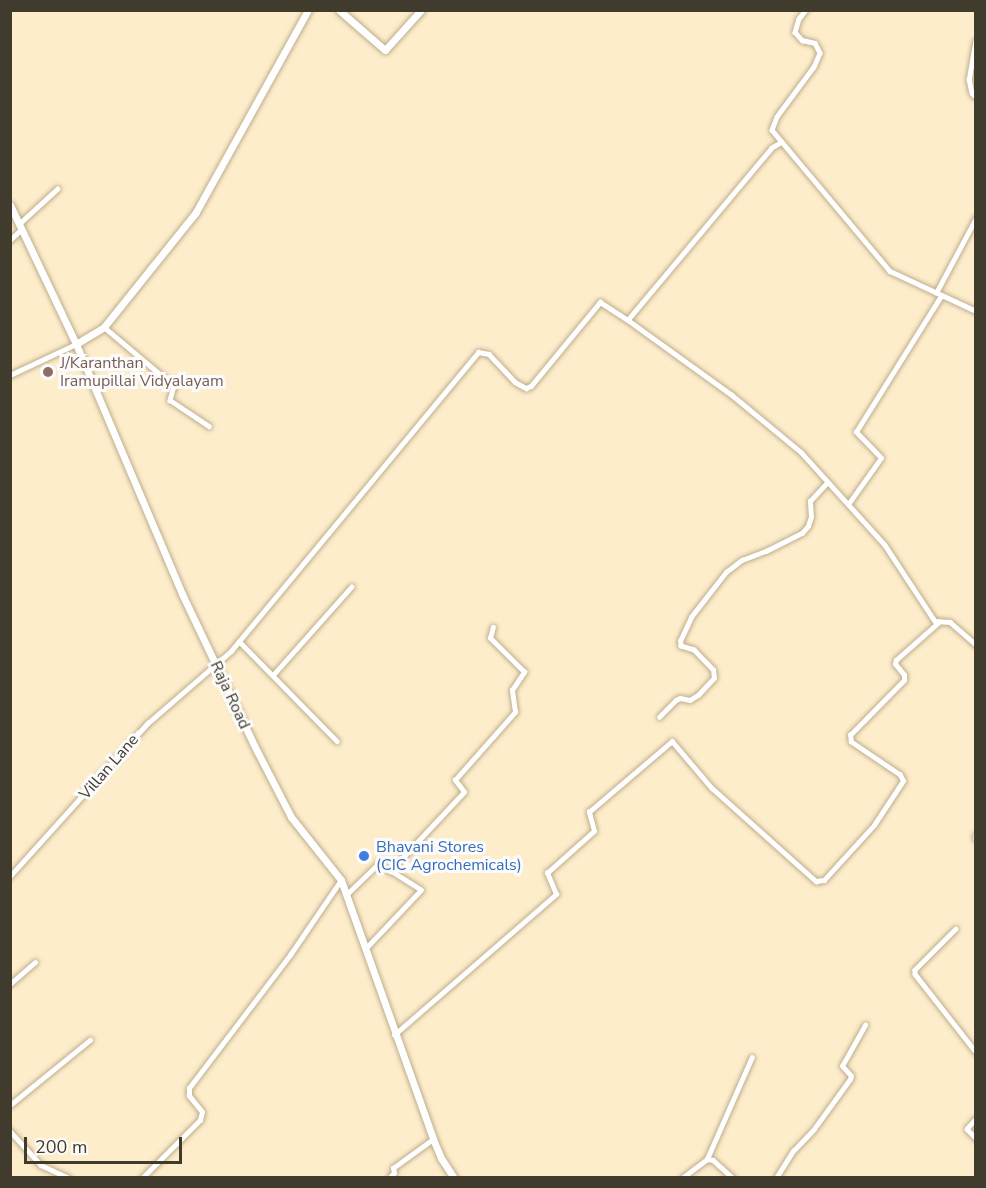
<!DOCTYPE html>
<html>
<head>
<meta charset="utf-8">
<style>
  body { margin:0 }
  #map { position:relative; width:986px; height:1188px; overflow:hidden; background:#feedcb; font-family:"Nunito Sans",sans-serif }
  div>[style] { position:absolute }
  [style*='--x'] { left:calc(var(--x)*1px); top:calc(var(--y)*1px); width:calc(var(--w)*1px); rotate:calc(var(--a)*1deg) }
  .roads { filter:drop-shadow(0 0 2px #beae8d) drop-shadow(0 0 2px #beae8d) }
  .street>* { height:4.5px; margin:-2.25px; padding:0 2.25px; transform-origin:2.25px; border-radius:2.25px; background:#fff }
  .secondary>* { height:7px; margin:-3.5px; padding:0 3.5px; transform-origin:3.5px; border-radius:3.5px; background:#fff }
  .dots>* { width:16px; height:16px; translate:-50% -50%; box-sizing:border-box; border:3px solid #fcfcfc; border-radius:50% }
  span { translate:-50% -50%; white-space:nowrap; text-align:center; line-height:1.15; -webkit-text-stroke:6px #fcfcfc; paint-order:stroke }
  .education-label { font-size:16px; color:#785e54 }
  .left { translate:0 -50%; text-align:left }
  .street-label { font-size:16px; color:#413b2d }
  .shop-label { font-size:16px; color:#366cbe }
  .frame { position:absolute; inset:0; border:12px solid #413b2d; pointer-events:none }
  .scale { position:absolute; left:24px; top:1137px; width:158px; height:27px; box-sizing:border-box; border:3px solid #413b2d; border-top:0; padding-left:8px; font-size:18px; line-height:21px; white-space:nowrap; color:#413b2d; -webkit-text-stroke:4px #fcfcfc; paint-order:stroke }
</style>
</head>
<body>
<div id="map">
  <div class="roads">
    <div class="street">
      <div style="--x:806;--y:10;--w:11;--a:128"></div>
      <div style="--x:799;--y:19;--w:14;--a:107"></div>
      <div style="--x:795;--y:32;--w:11;--a:49"></div>
      <div style="--x:802;--y:40;--w:13;--a:13"></div>
      <div style="--x:815;--y:43;--w:11;--a:63"></div>
      <div style="--x:820;--y:53;--w:15;--a:113"></div>
      <div style="--x:814;--y:67;--w:62;--a:126.5"></div>
      <div style="--x:777;--y:117;--w:14;--a:111"></div>
      <div style="--x:772;--y:130;--w:184;--a:50.1"></div>
      <div style="--x:890;--y:271;--w:95;--a:24.9"></div>
      <div style="--x:976;--y:41;--w:39;--a:100"></div>
      <div style="--x:969;--y:79;--w:14;--a:78"></div>
      <div style="--x:972;--y:93;--w:6;--a:45"></div>
      <div style="--x:782;--y:142;--w:12;--a:149"></div>
      <div style="--x:772;--y:148;--w:224;--a:129.9"></div>
      <div style="--x:628;--y:320;--w:128;--a:35.8"></div>
      <div style="--x:732;--y:395;--w:89;--a:39.6"></div>
      <div style="--x:801;--y:452;--w:125;--a:47.9"></div>
      <div style="--x:885;--y:545;--w:91;--a:56.7"></div>
      <div style="--x:935;--y:621;--w:15;--a:4"></div>
      <div style="--x:950;--y:622;--w:35;--a:41"></div>
      <div style="--x:19;--y:224;--w:52;--a:-42.6"></div>
      <div style="--x:10;--y:240;--w:16;--a:-43"></div>
      <div style="--x:936;--y:293;--w:85;--a:-61.9"></div>
      <div style="--x:104;--y:327;--w:92;--a:40.1"></div>
      <div style="--x:174;--y:386;--w:15;--a:106"></div>
      <div style="--x:170;--y:400;--w:47;--a:33.7"></div>
      <div style="--x:10;--y:375;--w:73;--a:-25.2"></div>
      <div style="--x:849;--y:503;--w:55;--a:-54.6"></div>
      <div style="--x:881;--y:458;--w:36;--a:-134"></div>
      <div style="--x:856;--y:432;--w:160;--a:-58"></div>
      <div style="--x:239;--y:641;--w:140;--a:45.6"></div>
      <div style="--x:273;--y:675;--w:118;--a:-48.4"></div>
      <div style="--x:659;--y:717;--w:24;--a:-45"></div>
      <div style="--x:676;--y:700;--w:4;--a:-27"></div>
      <div style="--x:680;--y:698;--w:10;--a:11"></div>
      <div style="--x:690;--y:700;--w:9;--a:-32"></div>
      <div style="--x:698;--y:695;--w:23;--a:-47"></div>
      <div style="--x:714;--y:678;--w:8;--a:-97"></div>
      <div style="--x:713;--y:670;--w:28;--a:-134"></div>
      <div style="--x:694;--y:650;--w:14;--a:-163"></div>
      <div style="--x:681;--y:646;--w:5;--a:-101"></div>
      <div style="--x:680;--y:641;--w:26;--a:-65"></div>
      <div style="--x:691;--y:617;--w:57;--a:-52.1"></div>
      <div style="--x:726;--y:572;--w:20;--a:-37"></div>
      <div style="--x:742;--y:560;--w:26;--a:-21"></div>
      <div style="--x:766;--y:551;--w:40;--a:-26.6"></div>
      <div style="--x:802;--y:533;--w:9;--a:-49"></div>
      <div style="--x:808;--y:526;--w:9;--a:-72"></div>
      <div style="--x:811;--y:517;--w:16;--a:-94"></div>
      <div style="--x:810;--y:501;--w:25;--a:-47"></div>
      <div style="--x:976;--y:835;--w:4;--a:90"></div>
      <div style="--x:10;--y:876;--w:206;--a:-48"></div>
      <div style="--x:148;--y:723;--w:110;--a:-40.9"></div>
      <div style="--x:231;--y:651;--w:388;--a:-50.4"></div>
      <div style="--x:478;--y:352;--w:11;--a:10"></div>
      <div style="--x:489;--y:354;--w:38;--a:47"></div>
      <div style="--x:515;--y:382;--w:13;--a:29"></div>
      <div style="--x:526;--y:388;--w:5;--a:-22"></div>
      <div style="--x:531;--y:386;--w:109;--a:-50.6"></div>
      <div style="--x:600;--y:302;--w:33;--a:33"></div>
      <div style="--x:347;--y:894;--w:45;--a:-44.1"></div>
      <div style="--x:379;--y:863;--w:14;--a:36"></div>
      <div style="--x:956;--y:929;--w:58;--a:135"></div>
      <div style="--x:915;--y:970;--w:4;--a:90"></div>
      <div style="--x:915;--y:974;--w:99;--a:52"></div>
      <div style="--x:365;--y:949;--w:81;--a:-46.5"></div>
      <div style="--x:421;--y:890;--w:36;--a:-148"></div>
      <div style="--x:390;--y:871;--w:108;--a:-46.9"></div>
      <div style="--x:464;--y:792;--w:15;--a:-127"></div>
      <div style="--x:455;--y:780;--w:91;--a:-48.6"></div>
      <div style="--x:515;--y:712;--w:22;--a:-98"></div>
      <div style="--x:512;--y:690;--w:22;--a:-56"></div>
      <div style="--x:524;--y:672;--w:48;--a:-135"></div>
      <div style="--x:490;--y:638;--w:11;--a:-75"></div>
      <div style="--x:10;--y:984;--w:33;--a:-41"></div>
      <div style="--x:394;--y:1035;--w:215;--a:-41"></div>
      <div style="--x:556;--y:894;--w:23;--a:-113"></div>
      <div style="--x:547;--y:873;--w:63;--a:-41.8"></div>
      <div style="--x:594;--y:831;--w:20;--a:-105"></div>
      <div style="--x:589;--y:812;--w:109;--a:-40.5"></div>
      <div style="--x:672;--y:741;--w:62;--a:49.6"></div>
      <div style="--x:712;--y:788;--w:140;--a:41.8"></div>
      <div style="--x:816;--y:881;--w:8;--a:-7"></div>
      <div style="--x:824;--y:880;--w:74;--a:-47.7"></div>
      <div style="--x:874;--y:825;--w:53;--a:-56.6"></div>
      <div style="--x:903;--y:781;--w:7;--a:-117"></div>
      <div style="--x:900;--y:775;--w:59;--a:-146"></div>
      <div style="--x:851;--y:742;--w:7;--a:-98"></div>
      <div style="--x:850;--y:735;--w:77;--a:-45.5"></div>
      <div style="--x:904;--y:680;--w:5;--a:-90"></div>
      <div style="--x:904;--y:675;--w:14;--a:-129"></div>
      <div style="--x:895;--y:664;--w:4;--a:-76"></div>
      <div style="--x:896;--y:660;--w:57;--a:-41.5"></div>
      <div style="--x:10;--y:1105;--w:103;--a:-39.1"></div>
      <div style="--x:976;--y:1119;--w:13;--a:132"></div>
      <div style="--x:967;--y:1129;--w:13;--a:45"></div>
      <div style="--x:10;--y:1131;--w:46;--a:47.6"></div>
      <div style="--x:41;--y:1165;--w:31;--a:25"></div>
      <div style="--x:707;--y:1159;--w:111;--a:-66.2"></div>
      <div style="--x:142;--y:1178;--w:82;--a:-45"></div>
      <div style="--x:200;--y:1120;--w:8;--a:-76"></div>
      <div style="--x:202;--y:1112;--w:21;--a:-129"></div>
      <div style="--x:189;--y:1096;--w:8;--a:-90"></div>
      <div style="--x:189;--y:1088;--w:167;--a:-52.8"></div>
      <div style="--x:290;--y:955;--w:91;--a:-55.8"></div>
      <div style="--x:389;--y:1178;--w:7;--a:-45"></div>
      <div style="--x:394;--y:1173;--w:5;--a:-101"></div>
      <div style="--x:393;--y:1168;--w:49;--a:-35.9"></div>
      <div style="--x:682;--y:1178;--w:31;--a:-37"></div>
      <div style="--x:707;--y:1159;--w:6;--a:9"></div>
      <div style="--x:713;--y:1160;--w:27;--a:42"></div>
      <div style="--x:776;--y:1178;--w:32;--a:-58"></div>
      <div style="--x:793;--y:1151;--w:30;--a:-46"></div>
      <div style="--x:814;--y:1129;--w:62;--a:-54.2"></div>
      <div style="--x:850;--y:1079;--w:3;--a:-72"></div>
      <div style="--x:851;--y:1076;--w:13;--a:-132"></div>
      <div style="--x:842;--y:1066;--w:47;--a:-60.7"></div>
    </div>
    <div class="secondary">
      <div style="--x:339;--y:10;--w:61;--a:41"></div>
      <div style="--x:385;--y:50;--w:54;--a:-48"></div>
      <div style="--x:10;--y:205;--w:154;--a:64.6"></div>
      <div style="--x:76;--y:344;--w:272;--a:67"></div>
      <div style="--x:182;--y:594;--w:174;--a:64.5"></div>
      <div style="--x:257;--y:751;--w:74;--a:62.7"></div>
      <div style="--x:291;--y:817;--w:80;--a:51.6"></div>
      <div style="--x:341;--y:880;--w:275;--a:70.4"></div>
      <div style="--x:433;--y:1139;--w:21;--a:67"></div>
      <div style="--x:441;--y:1158;--w:24;--a:57"></div>
      <div style="--x:76;--y:344;--w:33;--a:-31"></div>
      <div style="--x:104;--y:327;--w:147;--a:-51.3"></div>
      <div style="--x:196;--y:212;--w:231;--a:-61"></div>
    </div>
  </div>
  <div class="dots">
    <div style="left:48px;top:372px;background:#8d6e63"></div>
    <div style="left:364px;top:856px;background:#3f7fe0"></div>
  </div>
  <div class="education-label">
    <span class="left" style="left:60px;top:372px">J/Karanthan<br>Iramupillai Vidyalayam</span>
  </div>
  <div class="street-label">
    <span style="left:230px;top:695px;rotate:65deg">Raja Road</span>
    <span style="left:109px;top:767px;rotate:-49deg">Villan Lane</span>
  </div>
  <div class="shop-label">
    <span class="left" style="left:376px;top:856px">Bhavani Stores<br>(CIC Agrochemicals)</span>
  </div>
  <div class="frame"></div>
  <div class="scale">200 m</div>
</div>
</body>
</html>
